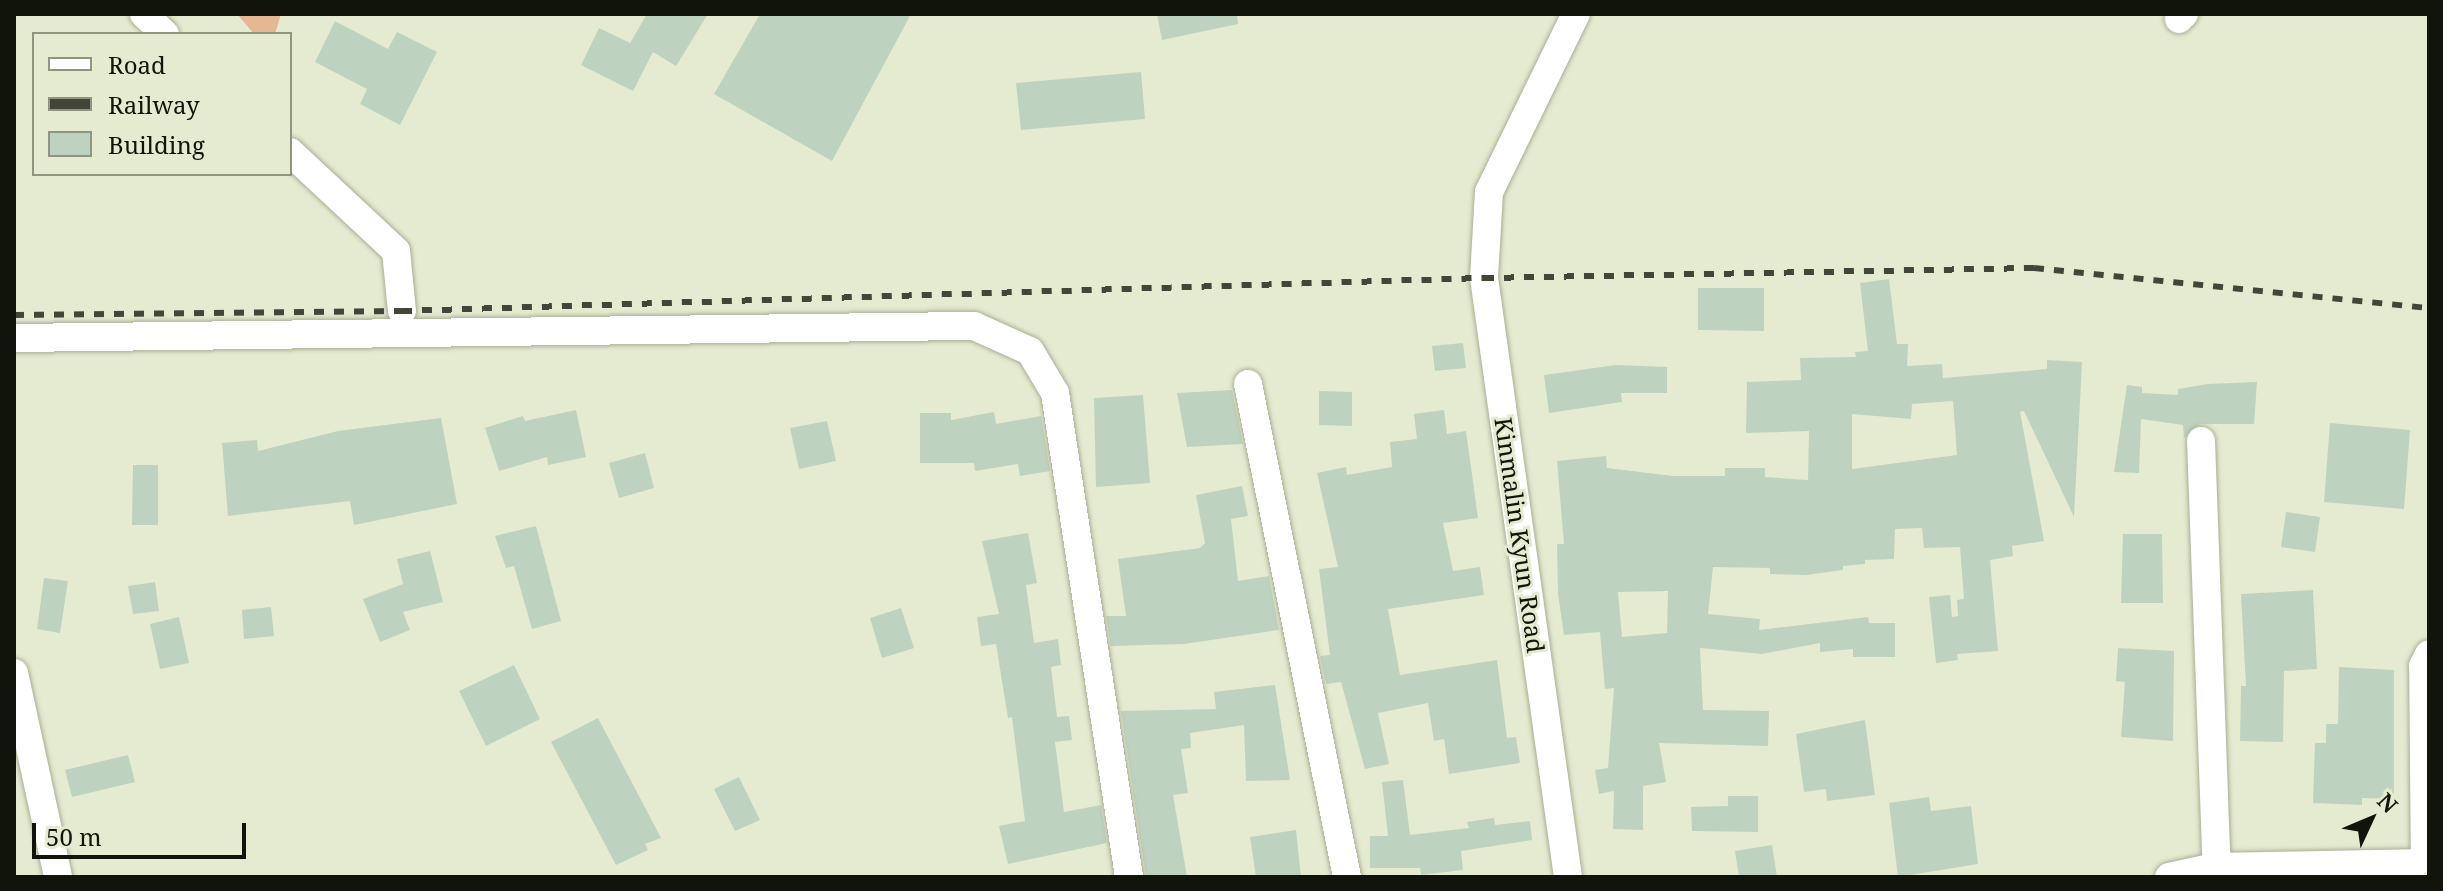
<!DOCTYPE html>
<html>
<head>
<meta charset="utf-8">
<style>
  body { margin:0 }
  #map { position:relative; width:2443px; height:891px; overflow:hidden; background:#e5ebd0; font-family:"Noto Serif",serif }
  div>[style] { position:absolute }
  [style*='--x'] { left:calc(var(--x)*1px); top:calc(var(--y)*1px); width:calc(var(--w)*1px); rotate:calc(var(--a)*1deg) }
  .green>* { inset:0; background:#e4b892 }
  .building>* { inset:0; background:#bed3bf }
  .roads { filter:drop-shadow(0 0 2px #a9af96) drop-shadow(0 0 2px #a9af96) }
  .minor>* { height:28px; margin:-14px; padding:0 14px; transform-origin:14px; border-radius:14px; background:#fff }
  .rail>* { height:6px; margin-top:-3px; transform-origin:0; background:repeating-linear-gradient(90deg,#424537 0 10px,transparent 0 20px) }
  span { translate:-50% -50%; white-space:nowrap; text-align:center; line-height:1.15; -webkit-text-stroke:6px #e5ebd0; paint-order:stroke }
  .street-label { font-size:24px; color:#11140a }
  .frame { position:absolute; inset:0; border:16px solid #11140a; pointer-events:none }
  .legend { position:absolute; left:32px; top:32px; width:260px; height:144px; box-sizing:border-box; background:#e5ebd0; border:2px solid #909581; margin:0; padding:10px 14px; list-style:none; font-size:24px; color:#11140a }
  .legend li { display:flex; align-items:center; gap:16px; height:40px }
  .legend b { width:40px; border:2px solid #909581 }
  .north { position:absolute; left:2331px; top:779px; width:80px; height:80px; -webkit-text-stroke:6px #e5ebd0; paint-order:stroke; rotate:46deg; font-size:22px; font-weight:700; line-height:32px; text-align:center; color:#11140a }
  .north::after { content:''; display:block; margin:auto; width:28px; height:36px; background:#11140a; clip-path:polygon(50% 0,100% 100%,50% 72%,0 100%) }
  .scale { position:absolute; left:32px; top:823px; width:214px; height:36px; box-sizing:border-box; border:4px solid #11140a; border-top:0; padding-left:10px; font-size:24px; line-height:28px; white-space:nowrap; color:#11140a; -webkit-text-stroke:6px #e5ebd0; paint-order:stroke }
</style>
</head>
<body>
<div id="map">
  <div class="green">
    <div style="clip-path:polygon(237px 14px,281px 14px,275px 34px,254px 34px)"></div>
  </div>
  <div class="building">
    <div style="clip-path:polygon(647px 14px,708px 14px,676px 66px,653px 52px,633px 91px,581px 65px,599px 28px,630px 43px)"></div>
    <div style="clip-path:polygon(760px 14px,911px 14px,832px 161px,714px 94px)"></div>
    <div style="clip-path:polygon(1157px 14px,1237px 14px,1238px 24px,1162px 40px)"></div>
    <div style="clip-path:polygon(335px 21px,388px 49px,397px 32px,437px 52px,400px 125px,360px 104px,367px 89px,315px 62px)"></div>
    <div style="clip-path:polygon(1141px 72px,1145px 119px,1021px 130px,1016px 83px)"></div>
    <div style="clip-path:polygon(evenodd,1889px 279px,1897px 344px,1908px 344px,1907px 366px,1942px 364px,1943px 378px,2047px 369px,2047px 360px,2082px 362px,2074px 517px,2024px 411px,2020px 412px,2044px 541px,2012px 546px,2013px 556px,1990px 560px,1998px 651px,1957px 654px,1958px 660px,1936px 663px,1929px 597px,1950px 595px,1952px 617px,1958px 616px,1957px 600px,1964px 599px,1960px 547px,1924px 548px,1922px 528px,1895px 529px,1894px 559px,1865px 560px,1865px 564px,1843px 566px,1843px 570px,1806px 575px,1770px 574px,1770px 568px,1713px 567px,1708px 614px,1760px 619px,1759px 630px,1868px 617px,1869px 623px,1895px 623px,1895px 657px,1853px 657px,1853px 649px,1820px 652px,1820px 643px,1762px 654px,1700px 648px,1703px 710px,1769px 711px,1768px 746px,1659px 743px,1666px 782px,1643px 786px,1643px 830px,1613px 829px,1614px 791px,1599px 794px,1595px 770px,1608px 768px,1614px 688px,1605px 689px,1600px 632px,1564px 635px,1558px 594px,1557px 544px,1564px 544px,1557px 461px,1606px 456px,1607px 468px,1673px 476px,1725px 476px,1725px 468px,1765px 468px,1765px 477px,1808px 480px,1809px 431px,1746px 433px,1747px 382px,1801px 380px,1800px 358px,1856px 357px,1855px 352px,1868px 351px,1860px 283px,1889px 279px,1953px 401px,1957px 455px,1852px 469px,1852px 414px,1911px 419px,1912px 404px,1953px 401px,1889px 279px,1668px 591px,1667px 633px,1622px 637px,1618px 592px,1668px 591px)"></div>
    <div style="clip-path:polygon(1698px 288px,1764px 288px,1764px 331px,1698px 330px)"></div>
    <div style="clip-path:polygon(1463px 343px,1466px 368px,1435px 371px,1432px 346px)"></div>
    <div style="clip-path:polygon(1616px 365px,1667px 367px,1667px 393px,1621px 393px,1622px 402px,1549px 413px,1544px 375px)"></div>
    <div style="clip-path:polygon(2257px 382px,2254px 424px,2200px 424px,2184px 438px,2183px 425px,2141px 419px,2139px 473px,2114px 472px,2127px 385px,2142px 387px,2142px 393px,2178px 395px,2178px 389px,2207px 384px)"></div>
    <div style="clip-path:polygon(1232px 390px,1243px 444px,1187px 447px,1177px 393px)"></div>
    <div style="clip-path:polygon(1319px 391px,1352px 392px,1352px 426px,1319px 425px)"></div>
    <div style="clip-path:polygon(1143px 395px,1150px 483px,1096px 487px,1094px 398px)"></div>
    <div style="clip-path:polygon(576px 410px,586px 457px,548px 465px,547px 457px,499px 471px,485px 428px,523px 416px,525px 421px)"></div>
    <div style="clip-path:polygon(1444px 410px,1447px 434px,1466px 431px,1478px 518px,1443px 523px,1453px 571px,1480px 567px,1484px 595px,1388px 609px,1400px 675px,1497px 660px,1507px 738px,1516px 737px,1520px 763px,1449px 774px,1444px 739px,1434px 741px,1428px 703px,1378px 713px,1389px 764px,1365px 769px,1341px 682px,1326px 684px,1320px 656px,1330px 655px,1319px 569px,1338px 567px,1317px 473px,1346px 467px,1347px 475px,1392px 467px,1390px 442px,1417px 439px,1414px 414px)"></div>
    <div style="clip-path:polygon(994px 412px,996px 424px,1041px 416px,1050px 471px,1020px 476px,1018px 464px,975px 471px,974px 463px,920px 463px,920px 413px,951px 413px,951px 420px)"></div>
    <div style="clip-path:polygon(441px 418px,457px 504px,354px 525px,350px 501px,228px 516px,222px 443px,257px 440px,258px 451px,338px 431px)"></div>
    <div style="clip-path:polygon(827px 421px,836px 461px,799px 469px,790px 428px)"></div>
    <div style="clip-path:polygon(2330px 423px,2410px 430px,2404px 509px,2324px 502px)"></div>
    <div style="clip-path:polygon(645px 453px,654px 488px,619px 498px,609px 463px)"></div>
    <div style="clip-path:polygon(133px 465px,158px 465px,158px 525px,132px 525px)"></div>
    <div style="clip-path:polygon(1242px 486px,1248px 516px,1231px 519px,1238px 581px,1269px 576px,1279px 630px,1184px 644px,1111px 646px,1106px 616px,1126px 616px,1118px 559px,1200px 548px,1205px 543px,1196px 495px)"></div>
    <div style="clip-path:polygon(2286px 512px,2320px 517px,2315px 552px,2281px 547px)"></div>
    <div style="clip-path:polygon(536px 526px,561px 621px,532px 629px,514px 566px,506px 568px,495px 536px)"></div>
    <div style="clip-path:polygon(1028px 533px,1037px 583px,1026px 585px,1034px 643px,1058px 639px,1061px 665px,1051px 667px,1057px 717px,1069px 716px,1072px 740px,1055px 742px,1064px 812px,1101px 805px,1107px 843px,1008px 864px,999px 826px,1025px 821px,1012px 717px,1008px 718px,996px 644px,981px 646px,977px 617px,999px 614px,982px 541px)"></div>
    <div style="clip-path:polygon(2123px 534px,2162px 534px,2163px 603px,2121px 603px)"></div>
    <div style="clip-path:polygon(430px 551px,443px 602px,403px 612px,410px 630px,380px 642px,363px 599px,403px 584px,397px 559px)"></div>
    <div style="clip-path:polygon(44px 578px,68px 581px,60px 633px,37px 629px)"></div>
    <div style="clip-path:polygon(155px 582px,159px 611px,133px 614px,128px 586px)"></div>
    <div style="clip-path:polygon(2313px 590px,2317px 669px,2284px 671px,2283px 742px,2240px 741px,2241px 686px,2246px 686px,2241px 594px)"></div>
    <div style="clip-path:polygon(271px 607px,274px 636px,244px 639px,242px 610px)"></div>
    <div style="clip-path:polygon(901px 608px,914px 648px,882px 658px,870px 618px)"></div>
    <div style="clip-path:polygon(179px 617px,189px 663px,160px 669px,150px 624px)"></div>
    <div style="clip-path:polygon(2118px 648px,2174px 651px,2173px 741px,2121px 737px,2125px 682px,2116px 681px)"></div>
    <div style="clip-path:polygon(514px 665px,540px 719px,486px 746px,459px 691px)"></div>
    <div style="clip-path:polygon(2339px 667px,2394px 670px,2394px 799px,2362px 798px,2362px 805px,2313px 803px,2315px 743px,2326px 743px,2326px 724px,2338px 724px)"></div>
    <div style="clip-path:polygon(1275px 685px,1290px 780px,1246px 781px,1244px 725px,1190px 733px,1191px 748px,1181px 749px,1188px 793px,1173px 795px,1187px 877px,1146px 877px,1121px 711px,1216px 709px,1214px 692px)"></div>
    <div style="clip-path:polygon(598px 718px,661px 838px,645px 844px,648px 850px,616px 865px,551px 742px)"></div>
    <div style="clip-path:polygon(1865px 720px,1875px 795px,1827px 801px,1826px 789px,1804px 792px,1796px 734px)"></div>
    <div style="clip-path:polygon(128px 755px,135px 782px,72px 797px,65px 770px)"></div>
    <div style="clip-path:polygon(739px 777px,760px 820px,735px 831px,714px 789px)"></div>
    <div style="clip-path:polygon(1403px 780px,1410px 835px,1469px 828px,1467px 822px,1494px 818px,1495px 825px,1530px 821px,1532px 840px,1461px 851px,1463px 870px,1421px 875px,1420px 868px,1370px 868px,1370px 836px,1388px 836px,1382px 782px)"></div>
    <div style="clip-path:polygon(1728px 796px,1758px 796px,1758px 832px,1692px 831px,1691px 807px,1728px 806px)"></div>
    <div style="clip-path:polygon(1929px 797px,1931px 811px,1971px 806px,1978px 864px,1898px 877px,1889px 803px)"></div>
    <div style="clip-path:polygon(1296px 830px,1301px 877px,1256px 877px,1250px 837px)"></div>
    <div style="clip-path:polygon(1772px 845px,1777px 877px,1739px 877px,1735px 851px)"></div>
  </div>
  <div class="roads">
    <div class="minor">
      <div style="--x:144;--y:14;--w:29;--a:44"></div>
      <div style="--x:2179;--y:19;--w:7;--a:-45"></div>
      <div style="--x:290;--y:152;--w:145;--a:43"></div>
      <div style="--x:396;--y:251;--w:60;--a:84.3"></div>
      <div style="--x:14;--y:338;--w:960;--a:-0.72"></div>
      <div style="--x:974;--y:326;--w:61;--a:24.1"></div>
      <div style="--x:1030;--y:351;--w:49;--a:59.2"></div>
      <div style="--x:1055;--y:393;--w:490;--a:81.3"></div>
      <div style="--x:1248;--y:384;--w:503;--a:78.65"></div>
      <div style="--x:2201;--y:441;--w:436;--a:87.9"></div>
      <div style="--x:14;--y:673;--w:209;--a:77.8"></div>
      <div style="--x:1568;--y:877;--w:605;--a:-97.98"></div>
      <div style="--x:1484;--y:278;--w:86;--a:-86.7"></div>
      <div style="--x:1489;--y:192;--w:198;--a:-64"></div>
      <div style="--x:2169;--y:877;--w:47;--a:-12.3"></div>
      <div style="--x:2215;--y:867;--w:214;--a:-1.1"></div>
      <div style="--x:2425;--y:877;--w:211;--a:-90.5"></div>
      <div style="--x:2423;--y:666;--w:13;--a:-63"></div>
    </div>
  </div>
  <div class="rail">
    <div style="--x:14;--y:315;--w:388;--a:-0.6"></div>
    <div style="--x:402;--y:311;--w:1083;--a:-1.75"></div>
    <div style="--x:1484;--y:278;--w:550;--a:-1.04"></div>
    <div style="--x:2034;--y:268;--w:397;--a:5.8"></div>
  </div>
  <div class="street-label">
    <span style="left:1520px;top:535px;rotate:82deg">Kinmalin Kyun Road</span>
  </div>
  <div class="frame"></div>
  <ul class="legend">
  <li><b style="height:10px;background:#fff"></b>Road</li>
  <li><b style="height:10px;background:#424537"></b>Railway</li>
  <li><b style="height:22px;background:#bed3bf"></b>Building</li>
  </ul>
  <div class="north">N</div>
  <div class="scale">50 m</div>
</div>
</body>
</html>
